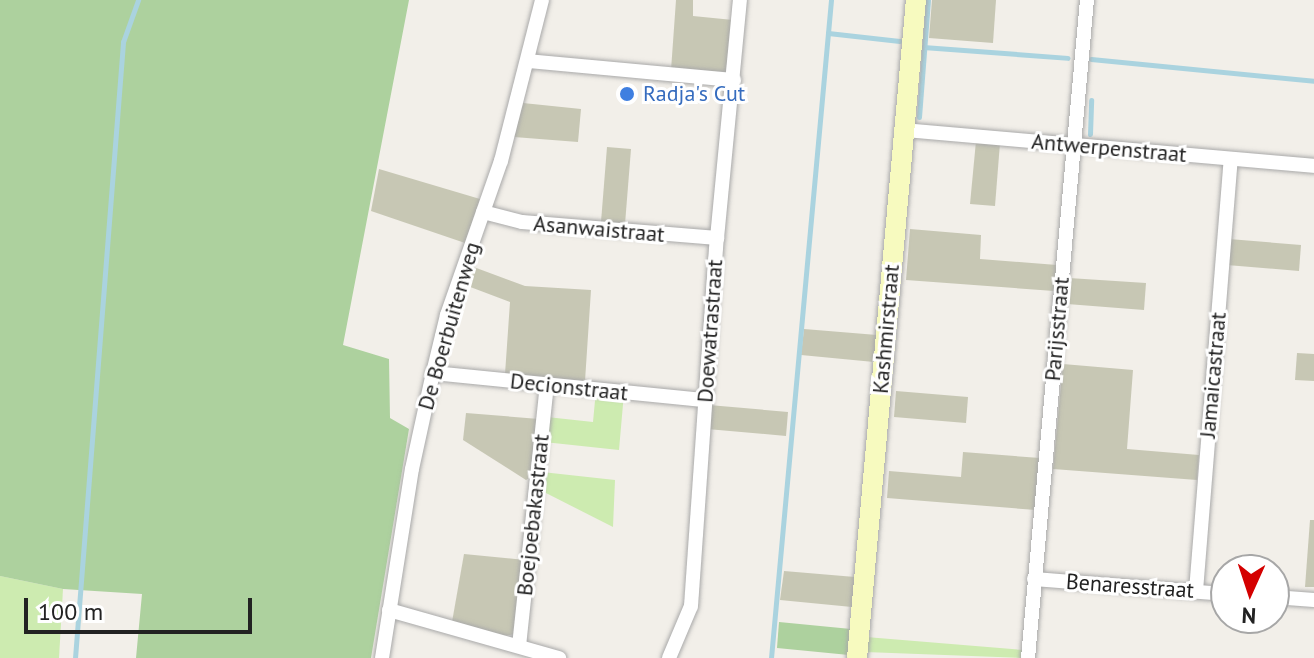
<!DOCTYPE html>
<html>
<head>
<meta charset="utf-8">
<style>
  body { margin:0 }
  #map { position:relative; width:1314px; height:658px; overflow:hidden; background:#f2efe9; font-family:"PT Sans",sans-serif }
  div>[style] { position:absolute }
  [style*='--x'] { left:calc(var(--x)*1px); top:calc(var(--y)*1px); width:calc(var(--w)*1px); rotate:calc(var(--a)*1deg) }
  .construction>* { inset:0; background:#c7c7b4 }
  .grass>* { inset:0; background:#cdebb0 }
  .forest>* { inset:0; background:#add19e }
  .stream>* { height:5px; margin:-2.5px; padding:0 2.5px; transform-origin:2.5px; border-radius:2.5px; background:#aad3df }
  .roads { filter:drop-shadow(0 0 2px #a9a9a9) drop-shadow(0 0 2px #a9a9a9) }
  .street>* { height:14px; margin:-7px; padding:0 7px; transform-origin:7px; border-radius:7px; background:#fff }
  .secondary>* { height:20px; margin:-10px; padding:0 10px; transform-origin:10px; border-radius:10px; background:#f7fabf }
  .dots>* { width:22px; height:22px; translate:-50% -50%; box-sizing:border-box; border:4px solid #fff; border-radius:50% }
  span { translate:-50% -50%; white-space:nowrap; text-align:center; line-height:1.15; -webkit-text-stroke:6px #fff; paint-order:stroke }
  .shop-label { font-size:22px; color:#366cbe }
  .left { translate:0 -50%; text-align:left }
  .street-label { font-size:22px; color:#222 }
  .north { position:absolute; left:1210px; top:554px; width:80px; height:80px; box-sizing:border-box; background:#fff; border:2px solid #a7a7a7; border-radius:50%; rotate:183deg; font-size:22px; font-weight:700; line-height:32px; text-align:center; color:#222 }
  .north::after { content:''; display:block; margin:auto; width:28px; height:36px; background:#d40000; clip-path:polygon(50% 0,100% 100%,50% 72%,0 100%) }
  .scale { position:absolute; left:24px; top:598px; width:228px; height:36px; box-sizing:border-box; border:4px solid #222; border-top:0; padding-left:10px; font-size:24px; line-height:28px; white-space:nowrap; color:#222; -webkit-text-stroke:6px #fff; paint-order:stroke }
</style>
</head>
<body>
<div id="map">
  <div class="construction">
    <div style="clip-path:polygon(676px 0,693px 0,693px 16px,733px 20px,726px 72px,671px 70px)"></div>
    <div style="clip-path:polygon(932px 0,996px 0,993px 43px,929px 38px)"></div>
    <div style="clip-path:polygon(523px 103px,581px 109px,578px 142px,514px 137px)"></div>
    <div style="clip-path:polygon(976px 141px,1000px 143px,995px 206px,970px 204px)"></div>
    <div style="clip-path:polygon(607px 147px,631px 149px,625px 224px,601px 222px)"></div>
    <div style="clip-path:polygon(379px 169px,480px 199px,465px 243px,371px 211px)"></div>
    <div style="clip-path:polygon(910px 229px,981px 235px,980px 259px,1057px 265px,1054px 291px,906px 280px)"></div>
    <div style="clip-path:polygon(1229px 239px,1301px 245px,1299px 271px,1227px 265px)"></div>
    <div style="clip-path:polygon(471px 266px,525px 286px,591px 290px,585px 381px,505px 374px,510px 302px,465px 285px)"></div>
    <div style="clip-path:polygon(1069px 278px,1146px 283px,1144px 310px,1067px 304px)"></div>
    <div style="clip-path:polygon(804px 329px,877px 335px,874px 362px,801px 355px)"></div>
    <div style="clip-path:polygon(1297px 353px,1314px 354px,1314px 381px,1295px 380px)"></div>
    <div style="clip-path:polygon(1063px 364px,1133px 370px,1127px 449px,1199px 455px,1197px 480px,1053px 469px)"></div>
    <div style="clip-path:polygon(896px 391px,968px 397px,966px 423px,894px 417px)"></div>
    <div style="clip-path:polygon(709px 405px,788px 412px,786px 436px,707px 429px)"></div>
    <div style="clip-path:polygon(466px 413px,539px 419px,533px 476px,526px 480px,463px 440px)"></div>
    <div style="clip-path:polygon(963px 452px,1040px 458px,1036px 510px,887px 498px,889px 471px,961px 477px)"></div>
    <div style="clip-path:polygon(1310px 520px,1314px 520px,1314px 587px,1305px 587px)"></div>
    <div style="clip-path:polygon(464px 554px,525px 560px,516px 634px,503px 636px,452px 622px)"></div>
    <div style="clip-path:polygon(784px 571px,855px 577px,852px 607px,780px 600px)"></div>
  </div>
  <div class="grass">
    <div style="clip-path:polygon(596px 390px,624px 393px,619px 450px,544px 442px,547px 417px,593px 422px)"></div>
    <div style="clip-path:polygon(542px 472px,615px 480px,613px 527px,540px 490px)"></div>
    <div style="clip-path:polygon(0 576px,63px 589px,59px 658px,0 658px)"></div>
    <div style="clip-path:polygon(866px 637px,1023px 650px,1023px 658px,865px 652px)"></div>
  </div>
  <div class="forest">
    <div style="clip-path:polygon(0 0,409px 0,343px 345px,389px 359px,390px 418px,409px 429px,371px 658px,136px 658px,142px 594px,63px 589px,0 576px)"></div>
    <div style="clip-path:polygon(779px 622px,851px 629px,849px 655px,777px 648px)"></div>
  </div>
  <div class="stream">
    <div style="--x:828;--y:33;--w:72;--a:6.3"></div>
    <div style="--x:923;--y:47;--w:145;--a:4.3"></div>
    <div style="--x:1091;--y:59;--w:224;--a:5.6"></div>
    <div style="--x:919;--y:117;--w:117;--a:-85.6"></div>
    <div style="--x:1090;--y:134;--w:34;--a:-88"></div>
    <div style="--x:75;--y:658;--w:618;--a:-85.54"></div>
    <div style="--x:123;--y:42;--w:45;--a:-70.3"></div>
    <div style="--x:771;--y:658;--w:661;--a:-84.79"></div>
  </div>
  <div class="roads">
    <div class="street">
      <div style="--x:528;--y:61;--w:207;--a:5.3"></div>
      <div style="--x:904;--y:130;--w:412;--a:5"></div>
      <div style="--x:483;--y:212;--w:40;--a:14.4"></div>
      <div style="--x:522;--y:222;--w:196;--a:4.7"></div>
      <div style="--x:433;--y:373;--w:272;--a:5.7"></div>
      <div style="--x:1034;--y:579;--w:193;--a:4.5"></div>
      <div style="--x:1196;--y:591;--w:433;--a:-85.4"></div>
      <div style="--x:1274;--y:597;--w:40;--a:4.3"></div>
      <div style="--x:389;--y:610;--w:177;--a:15.8"></div>
      <div style="--x:519;--y:646;--w:263;--a:-83.9"></div>
      <div style="--x:382;--y:658;--w:191;--a:-81"></div>
      <div style="--x:412;--y:469;--w:98;--a:-77.7"></div>
      <div style="--x:433;--y:373;--w:60;--a:-76.4"></div>
      <div style="--x:447;--y:315;--w:163;--a:-70.7"></div>
      <div style="--x:501;--y:161;--w:166;--a:-75.7"></div>
      <div style="--x:669;--y:658;--w:56;--a:-67.1"></div>
      <div style="--x:691;--y:606;--w:369;--a:-86"></div>
      <div style="--x:717;--y:238;--w:239;--a:-84.5"></div>
      <div style="--x:1028;--y:658;--w:661;--a:-84.88"></div>
    </div>
    <div class="secondary">
      <div style="--x:857;--y:658;--w:661;--a:-84.88"></div>
    </div>
  </div>
  <div class="dots">
    <div style="left:627px;top:94px;background:#3f7fe0"></div>
  </div>
  <div class="shop-label">
    <span class="left" style="left:643px;top:94px">Radja's Cut</span>
  </div>
  <div class="street-label">
    <span style="left:1109px;top:148px;rotate:5deg">Antwerpenstraat</span>
    <span style="left:599px;top:229px;rotate:5deg">Asanwaistraat</span>
    <span style="left:449px;top:326px;rotate:-74deg">De Boerbuitenweg</span>
    <span style="left:886px;top:329px;rotate:-85deg">Kashmirstraat</span>
    <span style="left:1057px;top:329px;rotate:-85deg">Parijsstraat</span>
    <span style="left:710px;top:331px;rotate:-86deg">Doewatrastraat</span>
    <span style="left:1213px;top:375px;rotate:-85deg">Jamaicastraat</span>
    <span style="left:569px;top:387px;rotate:6deg">Decionstraat</span>
    <span style="left:533px;top:515px;rotate:-84deg">Boejoebakastraat</span>
    <span style="left:1130px;top:586px;rotate:4deg">Benaresstraat</span>
  </div>
  <div class="north">N</div>
  <div class="scale">100 m</div>
</div>
</body>
</html>
